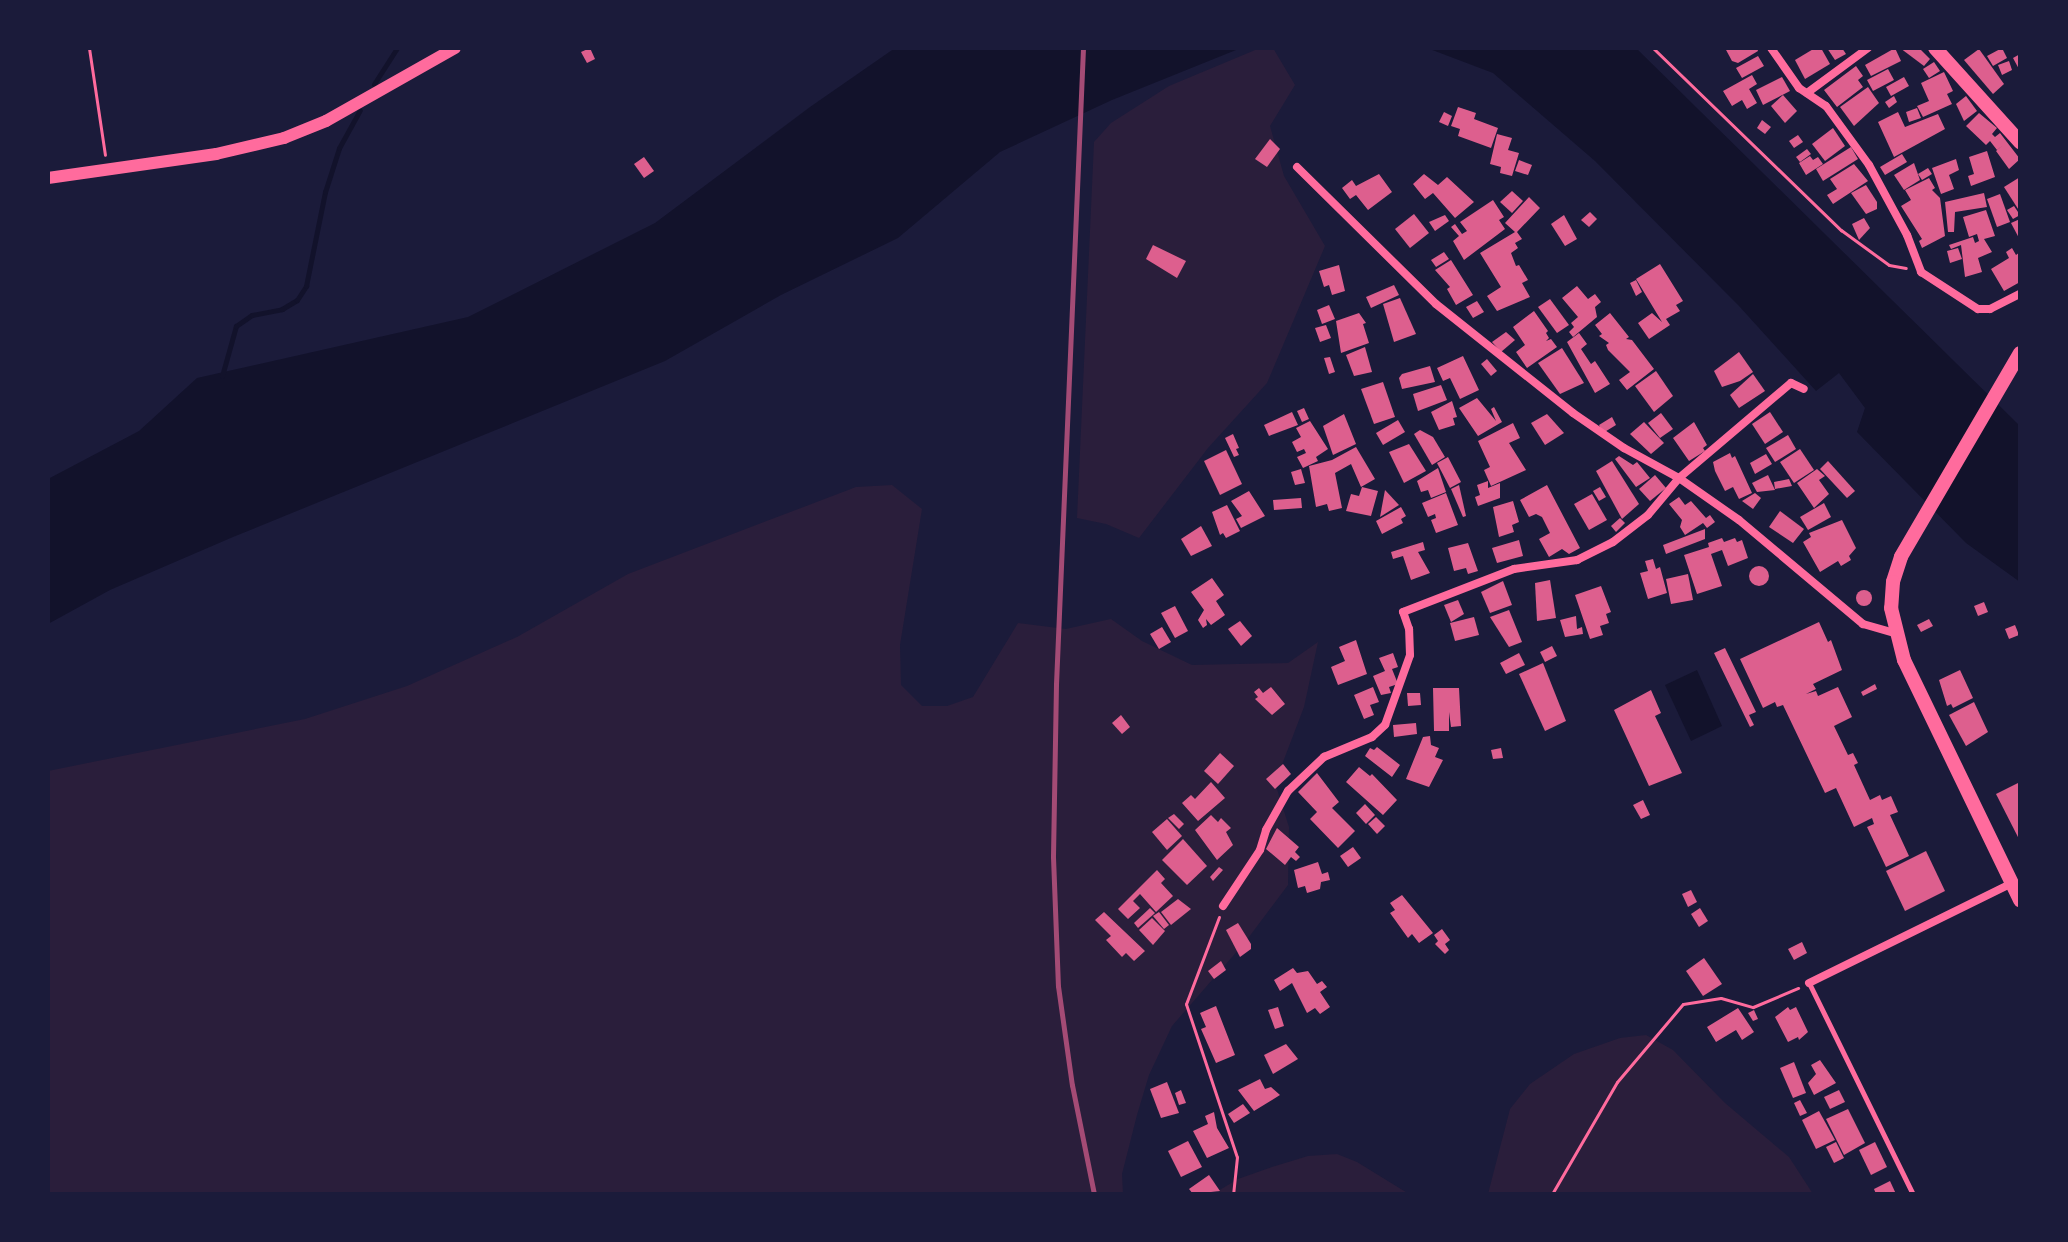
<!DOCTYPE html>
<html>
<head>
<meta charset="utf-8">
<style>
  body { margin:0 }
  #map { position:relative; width:2068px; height:1242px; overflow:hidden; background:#1b1b3a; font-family:"Fira Sans",sans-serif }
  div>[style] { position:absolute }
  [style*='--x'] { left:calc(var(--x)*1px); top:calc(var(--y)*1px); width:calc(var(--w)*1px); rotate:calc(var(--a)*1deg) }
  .green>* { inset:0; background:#2a1e3b }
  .water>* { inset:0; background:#12122b }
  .stream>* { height:5px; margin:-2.5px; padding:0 2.5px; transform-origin:2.5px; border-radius:2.5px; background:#12122b }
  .building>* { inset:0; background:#dd5f8e }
  .round { border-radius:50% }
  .path>* { height:3px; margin:-1.5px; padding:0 1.5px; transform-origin:1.5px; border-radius:1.5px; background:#ff6b9d }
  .service>* { height:5px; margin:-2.5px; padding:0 2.5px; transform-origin:2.5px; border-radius:2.5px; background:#ff6b9d }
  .minor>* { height:8px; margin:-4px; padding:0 4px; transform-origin:4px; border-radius:4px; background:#ff6b9d }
  .tertiary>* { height:12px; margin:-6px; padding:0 6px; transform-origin:6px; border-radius:6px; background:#ff6b9d }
  .primary>* { height:14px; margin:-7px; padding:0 7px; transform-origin:7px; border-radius:7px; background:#ff6b9d }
  .rail>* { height:5px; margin:-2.5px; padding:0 2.5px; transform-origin:2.5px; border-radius:2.5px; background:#a44b75 }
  span { translate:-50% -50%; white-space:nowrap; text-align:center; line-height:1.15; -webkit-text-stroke:6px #1b1b3a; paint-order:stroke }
  .frame { position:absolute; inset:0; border:50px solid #1b1b3a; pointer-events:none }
</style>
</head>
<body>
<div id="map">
  <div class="green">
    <div style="clip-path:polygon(1260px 48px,1273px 48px,1295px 85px,1270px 126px,1284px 176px,1325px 246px,1267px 383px,1208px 448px,1139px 538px,1106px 524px,1077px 518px,1094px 142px,1111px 123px,1169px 86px)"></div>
    <div style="clip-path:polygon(892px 485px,922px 509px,900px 645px,901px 685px,922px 706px,947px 706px,973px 697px,1018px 623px,1066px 629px,1111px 619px,1142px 641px,1192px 665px,1288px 663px,1318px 642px,1304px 707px,1275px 783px,1289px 827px,1288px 885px,1246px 941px,1172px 1026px,1149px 1075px,1137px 1115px,1122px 1174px,1123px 1194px,48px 1194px,48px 771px,305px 719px,407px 686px,517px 637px,628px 574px,856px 487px)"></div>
    <div style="clip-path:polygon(1646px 1035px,1673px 1050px,1725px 1103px,1789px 1157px,1813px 1194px,1488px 1194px,1510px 1109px,1530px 1084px,1574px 1054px,1620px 1038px)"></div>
    <div style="clip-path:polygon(1337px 1154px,1357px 1162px,1409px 1194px,1213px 1194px,1238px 1179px,1272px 1167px,1308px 1156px)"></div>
  </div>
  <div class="water">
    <div style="clip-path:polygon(895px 48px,1241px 48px,1112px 100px,1000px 152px,898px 238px,781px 295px,665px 361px,233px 537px,110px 590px,48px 624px,48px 479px,139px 431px,197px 378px,468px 317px,655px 223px,810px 107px)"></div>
    <div style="clip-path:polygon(1427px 48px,1636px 48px,2020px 426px,2020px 582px,1966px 543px,1857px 432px,1865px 408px,1839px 373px,1816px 391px,1739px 306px,1595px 161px,1493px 73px)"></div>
    <div style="clip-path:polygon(1697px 670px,1722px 726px,1691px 741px,1665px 685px)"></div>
  </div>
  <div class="stream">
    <div style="--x:374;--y:84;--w:43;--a:-57.4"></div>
    <div style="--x:222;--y:376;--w:52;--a:-74.4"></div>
    <div style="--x:236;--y:326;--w:19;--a:-35"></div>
    <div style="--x:252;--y:315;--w:31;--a:-11"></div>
    <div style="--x:282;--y:309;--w:17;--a:-31"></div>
    <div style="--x:297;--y:300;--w:17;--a:-57"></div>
    <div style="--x:306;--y:286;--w:96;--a:-78.6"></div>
    <div style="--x:325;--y:192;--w:46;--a:-72.3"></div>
    <div style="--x:339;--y:148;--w:43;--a:-61.1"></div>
  </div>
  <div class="building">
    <div style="clip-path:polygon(590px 48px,595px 59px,587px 63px,581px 52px)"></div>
    <div style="clip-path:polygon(1725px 48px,1757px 48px,1758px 51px,1738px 63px,1732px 61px)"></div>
    <div style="clip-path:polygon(1815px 48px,1821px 48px,1830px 64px,1805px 79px,1795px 60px)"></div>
    <div style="clip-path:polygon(1827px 48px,1842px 48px,1846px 54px,1835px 60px)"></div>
    <div style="clip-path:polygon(1895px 48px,1901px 61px,1871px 76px,1865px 65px)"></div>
    <div style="clip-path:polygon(1900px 48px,1919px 48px,1930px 59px,1924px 66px)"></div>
    <div style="clip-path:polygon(2002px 48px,2007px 58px,1993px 66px,1987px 56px)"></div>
    <div style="clip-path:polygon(1979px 49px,2004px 84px,1993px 94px,1964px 60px)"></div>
    <div style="clip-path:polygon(2020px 54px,2020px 71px,2013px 58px)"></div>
    <div style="clip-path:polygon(1758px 56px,1764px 66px,1742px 78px,1736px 68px)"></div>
    <div style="clip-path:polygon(2009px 61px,2012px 70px,2002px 75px,1998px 65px)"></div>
    <div style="clip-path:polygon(1934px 62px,1940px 71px,1929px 78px,1923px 69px)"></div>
    <div style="clip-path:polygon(1856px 66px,1863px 76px,1858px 80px,1863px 87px,1837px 107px,1824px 90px)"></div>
    <div style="clip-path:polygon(1888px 69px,1894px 80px,1873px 91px,1867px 80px)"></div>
    <div style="clip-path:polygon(1944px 72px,1953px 91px,1947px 94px,1952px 104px,1923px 117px,1917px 106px,1929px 101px,1921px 83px)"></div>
    <div style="clip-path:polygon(1752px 75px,1757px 84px,1749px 89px,1757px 103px,1747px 109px,1742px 100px,1732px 106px,1723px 91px)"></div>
    <div style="clip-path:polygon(1782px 77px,1790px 91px,1763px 105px,1756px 90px)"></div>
    <div style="clip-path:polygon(1904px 77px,1909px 86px,1891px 96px,1886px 87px)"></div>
    <div style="clip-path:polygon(1868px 87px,1879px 103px,1854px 126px,1840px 107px)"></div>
    <div style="clip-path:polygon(1783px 95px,1797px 111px,1785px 123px,1771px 106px)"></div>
    <div style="clip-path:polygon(1894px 96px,1897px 102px,1889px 108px,1885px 102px)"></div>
    <div style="clip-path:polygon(1966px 96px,1977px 111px,1964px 121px,1956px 104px)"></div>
    <div style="clip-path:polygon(1458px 107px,1476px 113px,1474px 119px,1498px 128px,1491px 148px,1458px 136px,1460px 129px,1451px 126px)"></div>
    <div style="clip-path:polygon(1917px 108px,1921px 118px,1909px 122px,1906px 112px)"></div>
    <div style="clip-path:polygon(1444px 112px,1452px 116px,1448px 126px,1439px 122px)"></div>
    <div style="clip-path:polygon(1898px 112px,1905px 127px,1938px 114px,1945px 129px,1894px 157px,1878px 122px)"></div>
    <div style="clip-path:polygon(1979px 113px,1997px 128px,1992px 134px,1995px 137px,2000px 133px,2020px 159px,2009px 169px,1996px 151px,2003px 145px,1997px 150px,1990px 141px,1986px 145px,1966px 126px)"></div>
    <div style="clip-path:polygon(1762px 120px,1771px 127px,1765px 134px,1757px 128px)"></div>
    <div style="clip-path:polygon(1833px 128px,1845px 146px,1825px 161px,1812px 144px)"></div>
    <div style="clip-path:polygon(1497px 134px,1512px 138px,1508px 150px,1519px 153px,1512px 176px,1500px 173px,1501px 167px,1490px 164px)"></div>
    <div style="clip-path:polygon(1798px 135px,1803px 142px,1794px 148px,1789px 141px)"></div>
    <div style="clip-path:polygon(1270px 139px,1280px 149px,1267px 167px,1255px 159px)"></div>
    <div style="clip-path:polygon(1851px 147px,1858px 159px,1823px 181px,1816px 169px)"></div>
    <div style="clip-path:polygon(1807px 149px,1811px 154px,1800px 162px,1796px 157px)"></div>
    <div style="clip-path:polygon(1987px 151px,1995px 177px,1971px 186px,1968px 176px,1974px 174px,1969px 157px)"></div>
    <div style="clip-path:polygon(1902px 154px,1907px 162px,1885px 175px,1880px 167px)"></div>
    <div style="clip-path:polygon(1810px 156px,1813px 160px,1818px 157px,1823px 164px,1806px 175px,1799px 163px)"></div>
    <div style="clip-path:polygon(644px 157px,654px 171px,644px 178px,634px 164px)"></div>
    <div style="clip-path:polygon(1956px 159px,1959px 170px,1949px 175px,1954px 189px,1941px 194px,1932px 168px)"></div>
    <div style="clip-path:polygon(1519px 160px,1532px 165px,1528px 175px,1515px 171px)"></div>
    <div style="clip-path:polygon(1914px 163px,1920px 180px,1904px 190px,1894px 175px)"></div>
    <div style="clip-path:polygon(1854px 164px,1868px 181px,1833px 204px,1827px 195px,1837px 189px,1830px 179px)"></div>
    <div style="clip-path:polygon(1928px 168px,1932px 174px,1922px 180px,1918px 174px)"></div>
    <div style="clip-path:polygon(1379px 174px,1392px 192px,1368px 210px,1356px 195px,1350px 199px,1342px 188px,1352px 180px,1356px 186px)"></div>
    <div style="clip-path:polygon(1424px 174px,1438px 185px,1447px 177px,1474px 202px,1455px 218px,1433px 193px,1425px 199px,1413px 184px)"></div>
    <div style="clip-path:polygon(2020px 177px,2020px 212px,2004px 187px)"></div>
    <div style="clip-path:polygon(1929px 178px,1935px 188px,1932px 190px,1940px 198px,1945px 236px,1922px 248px,1919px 241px,1922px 239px,1901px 206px,1911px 200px,1905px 190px)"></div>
    <div style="clip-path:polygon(1866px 185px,1877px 202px,1877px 209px,1866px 214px,1851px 193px)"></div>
    <div style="clip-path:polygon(1512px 191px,1523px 201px,1512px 213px,1500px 202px)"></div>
    <div style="clip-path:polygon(1984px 193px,1987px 207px,1955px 212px,1954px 232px,1948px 232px,1945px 202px)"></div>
    <div style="clip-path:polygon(2000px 194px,2010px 222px,1997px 227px,1987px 199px)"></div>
    <div style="clip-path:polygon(1529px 197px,1540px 208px,1517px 232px,1522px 239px,1515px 243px,1518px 248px,1511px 253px,1516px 266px,1519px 265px,1528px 280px,1522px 283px,1530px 297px,1497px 311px,1487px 296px,1501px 287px,1480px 253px,1515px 232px,1505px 223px)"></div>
    <div style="clip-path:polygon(1493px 200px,1504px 217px,1499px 220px,1505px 229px,1464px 260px,1453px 241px,1459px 236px,1451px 227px,1455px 224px,1462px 234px,1467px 231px,1460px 222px)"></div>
    <div style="clip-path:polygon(2014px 206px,2020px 215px,2013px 219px,2007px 210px)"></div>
    <div style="clip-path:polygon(1986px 210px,1995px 236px,1984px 239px,1992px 252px,1978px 258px,1982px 272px,1965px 277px,1961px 245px,1951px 249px,1949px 245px,1973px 237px,1975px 243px,1979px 241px,1977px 234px,1969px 237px,1963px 217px)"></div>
    <div style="clip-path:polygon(1590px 212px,1597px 219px,1589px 227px,1581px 220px)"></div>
    <div style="clip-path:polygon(1414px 214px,1429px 233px,1410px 248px,1395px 229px)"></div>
    <div style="clip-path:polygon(1445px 215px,1449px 221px,1435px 231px,1429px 222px)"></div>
    <div style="clip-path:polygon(1564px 215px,1577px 239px,1565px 246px,1551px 224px)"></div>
    <div style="clip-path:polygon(1864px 218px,1870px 228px,1859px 240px,1852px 224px)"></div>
    <div style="clip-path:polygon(2020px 219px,2020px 240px,2011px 223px)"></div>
    <div style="clip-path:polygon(1153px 245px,1186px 261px,1177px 278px,1146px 259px)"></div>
    <div style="clip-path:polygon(1958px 248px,1962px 259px,1950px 263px,1947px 251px)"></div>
    <div style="clip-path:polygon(2012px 248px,2016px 255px,2020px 252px,2020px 282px,2004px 291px,1991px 269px,2009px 258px,2006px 252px)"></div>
    <div style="clip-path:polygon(1444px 252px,1449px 259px,1436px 267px,1431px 260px)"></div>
    <div style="clip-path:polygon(1451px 260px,1473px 295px,1456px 305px,1447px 289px,1450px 287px,1435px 270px)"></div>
    <div style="clip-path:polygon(1660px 264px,1683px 301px,1676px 305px,1680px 311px,1666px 319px,1670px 325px,1649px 339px,1638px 323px,1652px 313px,1662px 322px,1636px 279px)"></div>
    <div style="clip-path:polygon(1339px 265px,1345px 291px,1332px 295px,1329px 285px,1324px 287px,1319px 271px)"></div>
    <div style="clip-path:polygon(1636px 280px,1642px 292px,1636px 296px,1630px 283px)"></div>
    <div style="clip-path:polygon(1394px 285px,1399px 295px,1371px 308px,1366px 297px)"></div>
    <div style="clip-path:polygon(1577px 286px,1588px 299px,1595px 294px,1601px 302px,1595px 307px,1597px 317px,1573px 337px,1569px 332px,1574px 327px,1571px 323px,1578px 317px,1562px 298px)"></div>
    <div style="clip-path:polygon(1400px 298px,1416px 334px,1394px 342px,1383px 304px)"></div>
    <div style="clip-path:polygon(1550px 299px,1569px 325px,1557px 333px,1538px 307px)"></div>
    <div style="clip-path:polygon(1477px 301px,1484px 312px,1473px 318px,1466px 307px)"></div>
    <div style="clip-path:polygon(1329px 305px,1335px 319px,1322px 324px,1317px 310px)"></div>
    <div style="clip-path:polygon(1534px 311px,1548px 331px,1546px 333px,1549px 338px,1546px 341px,1551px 339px,1557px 347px,1527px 368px,1516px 352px,1525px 345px,1513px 327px)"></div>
    <div style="clip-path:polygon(1359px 313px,1366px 323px,1363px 324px,1369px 343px,1341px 353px,1336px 321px)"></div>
    <div style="clip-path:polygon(1610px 313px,1629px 337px,1626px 339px,1632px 340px,1654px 369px,1627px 390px,1619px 380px,1630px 372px,1608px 350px,1606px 345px,1609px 343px,1599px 336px,1602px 334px,1595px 325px)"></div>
    <div style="clip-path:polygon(1326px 325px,1331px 338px,1320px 342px,1315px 328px)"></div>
    <div style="clip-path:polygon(1506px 332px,1515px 340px,1501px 352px,1492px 342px)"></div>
    <div style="clip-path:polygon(1579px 333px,1587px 344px,1581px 349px,1591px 364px,1595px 361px,1610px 384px,1595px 393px,1567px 342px)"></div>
    <div style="clip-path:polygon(1365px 347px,1372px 372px,1354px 376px,1346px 355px)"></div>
    <div style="clip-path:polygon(1562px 348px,1584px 383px,1560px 394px,1538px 363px)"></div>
    <div style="clip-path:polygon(1739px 352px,1753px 372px,1740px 381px,1722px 387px,1714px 371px)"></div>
    <div style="clip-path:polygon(1463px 356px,1479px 390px,1460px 399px,1450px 378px,1443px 381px,1437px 368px)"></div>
    <div style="clip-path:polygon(1330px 357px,1335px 372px,1329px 374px,1324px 358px)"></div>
    <div style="clip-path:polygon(1487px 359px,1497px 371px,1491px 376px,1481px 364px)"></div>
    <div style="clip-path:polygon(1430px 366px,1435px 382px,1402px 389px,1399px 378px,1402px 374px)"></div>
    <div style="clip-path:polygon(1656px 371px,1673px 396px,1654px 412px,1635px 386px)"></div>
    <div style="clip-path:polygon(1753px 374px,1765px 391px,1739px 408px,1730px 395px)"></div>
    <div style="clip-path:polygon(1383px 382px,1395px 417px,1374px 424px,1361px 389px)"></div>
    <div style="clip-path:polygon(1441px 385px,1447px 400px,1418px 411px,1413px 394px)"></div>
    <div style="clip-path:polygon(1477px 398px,1496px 421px,1491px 409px,1494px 407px,1502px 422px,1478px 436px,1459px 408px)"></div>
    <div style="clip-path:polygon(1452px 401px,1457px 417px,1453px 418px,1455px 425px,1439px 430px,1431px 412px)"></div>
    <div style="clip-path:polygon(1304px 408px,1309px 419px,1302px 422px,1297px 411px)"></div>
    <div style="clip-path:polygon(1292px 412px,1298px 425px,1269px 436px,1264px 425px)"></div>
    <div style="clip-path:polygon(1770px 412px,1783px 432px,1765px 444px,1752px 424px)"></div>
    <div style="clip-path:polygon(1661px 413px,1673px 429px,1660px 438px,1648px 423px)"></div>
    <div style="clip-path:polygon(1344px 414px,1356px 444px,1333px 455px,1323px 426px)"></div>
    <div style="clip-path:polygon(1547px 414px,1564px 433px,1545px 445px,1531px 423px)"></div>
    <div style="clip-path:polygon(1612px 417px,1616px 425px,1603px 433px,1599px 425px)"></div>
    <div style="clip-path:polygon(1398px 420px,1405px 432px,1383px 445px,1376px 433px)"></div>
    <div style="clip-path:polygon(1310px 421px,1328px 449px,1316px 457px,1318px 461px,1303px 468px,1297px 457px,1306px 453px,1304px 449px,1297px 452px,1292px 442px,1301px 437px,1296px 428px)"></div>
    <div style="clip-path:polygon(1644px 422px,1664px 443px,1651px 454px,1630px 434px)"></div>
    <div style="clip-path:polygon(1694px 422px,1707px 445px,1703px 448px,1705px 451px,1689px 461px,1673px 438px)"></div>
    <div style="clip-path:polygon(1513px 423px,1520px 438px,1509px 443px,1526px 470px,1491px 486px,1484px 470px,1490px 467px,1478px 441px)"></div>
    <div style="clip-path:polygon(1420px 430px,1433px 437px,1445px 457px,1432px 465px,1414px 434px)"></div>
    <div style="clip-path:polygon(1233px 434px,1239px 448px,1236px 449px,1239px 455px,1234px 457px,1225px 438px)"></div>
    <div style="clip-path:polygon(1788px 435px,1796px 449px,1775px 462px,1766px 448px)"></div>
    <div style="clip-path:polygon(1409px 444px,1426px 471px,1404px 483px,1389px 452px)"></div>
    <div style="clip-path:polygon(1356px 447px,1375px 479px,1361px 487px,1351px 464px,1335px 473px,1342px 508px,1329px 511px,1327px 504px,1316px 507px,1309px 466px,1332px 460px)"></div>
    <div style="clip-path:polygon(1800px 449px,1814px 470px,1794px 483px,1780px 462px)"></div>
    <div style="clip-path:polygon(1226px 450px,1242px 484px,1220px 495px,1204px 461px)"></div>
    <div style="clip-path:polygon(1730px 453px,1732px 458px,1735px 456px,1752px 493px,1739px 499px,1733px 487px,1725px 491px,1715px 471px,1713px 462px)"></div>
    <div style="clip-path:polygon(1766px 454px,1772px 464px,1755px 474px,1750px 463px)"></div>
    <div style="clip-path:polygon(1619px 456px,1633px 465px,1637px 462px,1650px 478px,1636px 487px,1615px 459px)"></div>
    <div style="clip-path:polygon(1448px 457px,1461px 482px,1450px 488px,1437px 463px)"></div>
    <div style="clip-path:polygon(1612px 461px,1639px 504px,1622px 519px,1596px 471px)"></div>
    <div style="clip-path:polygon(1828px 461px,1855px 491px,1847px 498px,1820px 469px)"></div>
    <div style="clip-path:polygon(1438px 468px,1446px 492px,1431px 498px,1428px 490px,1421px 492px,1417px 481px)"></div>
    <div style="clip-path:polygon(1301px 469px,1305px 483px,1295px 485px,1291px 472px)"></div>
    <div style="clip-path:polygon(1817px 469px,1825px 476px,1819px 480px,1829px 494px,1814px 508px,1797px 483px)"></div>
    <div style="clip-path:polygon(1655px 475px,1666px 488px,1650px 501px,1639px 489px)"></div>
    <div style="clip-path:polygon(1768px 475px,1775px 490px,1757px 492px,1752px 483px)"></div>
    <div style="clip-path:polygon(1789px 479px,1792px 486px,1775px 489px,1774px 482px)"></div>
    <div style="clip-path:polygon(1488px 481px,1488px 488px,1500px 483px,1500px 498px,1478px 506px,1475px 497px,1480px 495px,1477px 485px)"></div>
    <div style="clip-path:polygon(1459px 485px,1466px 516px,1463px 517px,1451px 489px)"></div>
    <div style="clip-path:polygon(1547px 485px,1580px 548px,1569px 554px,1562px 549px,1549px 557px,1539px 539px,1550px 533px,1542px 517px,1536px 514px,1529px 517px,1520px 500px)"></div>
    <div style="clip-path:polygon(1362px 487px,1378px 491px,1371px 516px,1346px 511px,1351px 494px,1359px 496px)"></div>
    <div style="clip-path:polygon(1600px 487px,1606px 497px,1599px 501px,1593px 491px)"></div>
    <div style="clip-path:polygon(1385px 490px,1399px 505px,1380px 517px)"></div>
    <div style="clip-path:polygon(1249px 491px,1265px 516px,1241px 528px,1236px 519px,1242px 516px,1231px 501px)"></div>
    <div style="clip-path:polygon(1446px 493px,1458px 525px,1436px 533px,1431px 520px,1436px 518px,1435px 514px,1428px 517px,1422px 503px)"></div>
    <div style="clip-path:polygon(1755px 493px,1761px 498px,1753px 509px,1742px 501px)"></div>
    <div style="clip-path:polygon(1592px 494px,1607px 520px,1589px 530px,1574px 504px)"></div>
    <div style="clip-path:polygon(1679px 497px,1685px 505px,1691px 501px,1706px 518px,1710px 515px,1715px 522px,1707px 528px,1703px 523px,1685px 535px,1680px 527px,1682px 520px,1669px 504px)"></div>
    <div style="clip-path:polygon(1301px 498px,1302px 508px,1274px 510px,1273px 500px)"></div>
    <div style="clip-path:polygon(1513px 501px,1519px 522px,1512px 525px,1514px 532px,1499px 537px,1493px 507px)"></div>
    <div style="clip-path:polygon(1824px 503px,1831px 517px,1808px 530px,1800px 517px)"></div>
    <div style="clip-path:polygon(1227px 505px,1240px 531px,1226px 538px,1223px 533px,1220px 535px,1212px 512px)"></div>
    <div style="clip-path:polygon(1401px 507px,1406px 516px,1401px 519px,1403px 523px,1382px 534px,1376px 521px)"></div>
    <div style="clip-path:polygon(1780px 511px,1804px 529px,1793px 543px,1769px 527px)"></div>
    <div style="clip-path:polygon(1620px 518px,1625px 523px,1616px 532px,1611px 526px)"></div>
    <div style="clip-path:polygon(1842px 520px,1856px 548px,1849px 556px,1851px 560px,1841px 566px,1838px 561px,1820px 572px,1803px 542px,1811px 537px,1809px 533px)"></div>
    <div style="clip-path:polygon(1201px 526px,1212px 546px,1191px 556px,1181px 539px)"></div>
    <div style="clip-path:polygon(1705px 529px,1705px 539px,1666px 554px,1663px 545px)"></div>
    <div style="clip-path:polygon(1722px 538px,1724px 542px,1735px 538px,1737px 542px,1742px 540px,1748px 558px,1728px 566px,1722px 550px,1711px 554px,1722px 586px,1697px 594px,1684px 555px,1709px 547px,1708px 543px)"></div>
    <div style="clip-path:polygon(1519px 540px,1523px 556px,1497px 563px,1492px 548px)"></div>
    <div style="clip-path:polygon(1423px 542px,1425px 550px,1418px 552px,1430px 573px,1411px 580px,1403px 556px,1393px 559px,1391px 552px)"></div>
    <div style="clip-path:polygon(1468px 543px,1478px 571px,1468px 574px,1466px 568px,1454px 571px,1448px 548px)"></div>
    <div style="clip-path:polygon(1653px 559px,1656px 569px,1660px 567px,1667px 593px,1648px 599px,1640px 573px,1648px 571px,1645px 561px)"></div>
    <div class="round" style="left:1749px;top:566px;width:20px;height:20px"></div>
    <div style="clip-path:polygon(1688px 574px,1693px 600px,1671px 604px,1666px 579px)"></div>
    <div style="clip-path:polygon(1212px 578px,1224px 595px,1216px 601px,1225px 615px,1211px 625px,1206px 619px,1207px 625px,1203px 628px,1198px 620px,1204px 610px,1191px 592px)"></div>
    <div style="clip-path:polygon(1550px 580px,1556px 618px,1537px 621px,1535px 583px)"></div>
    <div style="clip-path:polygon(1503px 581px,1512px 605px,1490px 613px,1481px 592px)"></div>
    <div style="clip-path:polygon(1601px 586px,1611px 612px,1606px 614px,1609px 623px,1600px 626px,1603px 635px,1590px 639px,1575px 595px)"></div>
    <div class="round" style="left:1856px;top:590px;width:16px;height:16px"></div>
    <div style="clip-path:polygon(1458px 600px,1464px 614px,1451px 622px,1444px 605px)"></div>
    <div style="clip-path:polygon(1984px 602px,1988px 612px,1978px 616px,1974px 606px)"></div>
    <div style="clip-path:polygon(1175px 606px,1188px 631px,1175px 638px,1161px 613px)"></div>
    <div style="clip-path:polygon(1509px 610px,1522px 642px,1509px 647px,1490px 617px)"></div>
    <div style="clip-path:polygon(1576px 616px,1577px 629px,1582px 627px,1583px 634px,1565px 637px,1560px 620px)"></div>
    <div style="clip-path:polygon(1474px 617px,1479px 635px,1455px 641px,1450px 623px)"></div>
    <div style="clip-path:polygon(1929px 619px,1933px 626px,1921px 632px,1917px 625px)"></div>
    <div style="clip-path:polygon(1240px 621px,1252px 636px,1241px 646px,1228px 629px)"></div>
    <div style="clip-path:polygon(1819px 622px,1828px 642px,1831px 640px,1842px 670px,1813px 684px,1816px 689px,1806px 694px,1816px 691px,1818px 696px,1838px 687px,1852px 717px,1834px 726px,1848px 755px,1853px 753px,1858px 763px,1854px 765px,1870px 800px,1880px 795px,1882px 800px,1891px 796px,1898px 812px,1890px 815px,1909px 856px,1886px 867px,1867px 827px,1874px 824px,1872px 818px,1854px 827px,1836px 788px,1825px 793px,1783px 705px,1777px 707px,1775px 702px,1763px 708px,1740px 659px)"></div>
    <div style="clip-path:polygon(2015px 625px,2019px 635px,2009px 639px,2005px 629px)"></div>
    <div style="clip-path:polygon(1162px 627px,1171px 642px,1159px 649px,1150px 634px)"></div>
    <div style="clip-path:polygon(1356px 640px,1367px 674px,1338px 685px,1331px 667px,1345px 661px,1339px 647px)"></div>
    <div style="clip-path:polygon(1552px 646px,1557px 656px,1545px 662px,1540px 652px)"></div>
    <div style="clip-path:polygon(1725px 648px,1756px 712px,1749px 715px,1754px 725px,1750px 727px,1714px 653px)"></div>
    <div style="clip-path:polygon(1393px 653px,1398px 667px,1392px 669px,1398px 684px,1389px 687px,1391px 693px,1381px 695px,1373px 676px,1385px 671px,1379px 658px)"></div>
    <div style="clip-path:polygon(1519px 653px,1525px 665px,1506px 674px,1500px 663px)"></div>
    <div style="clip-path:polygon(1543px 663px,1566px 721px,1545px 731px,1519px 674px)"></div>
    <div style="clip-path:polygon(1960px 670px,1973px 698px,1953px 708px,1951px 704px,1947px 706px,1939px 680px)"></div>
    <div style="clip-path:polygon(1875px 684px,1877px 689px,1863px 696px,1861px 692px)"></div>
    <div style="clip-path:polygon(1271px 687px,1285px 704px,1272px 715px,1255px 699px,1258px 697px,1254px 692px,1259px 688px,1263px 693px)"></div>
    <div style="clip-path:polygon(1373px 687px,1379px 702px,1370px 705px,1374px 715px,1364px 719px,1354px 695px)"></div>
    <div style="clip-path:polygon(1433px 688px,1459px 688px,1461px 726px,1451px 727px,1449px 712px,1449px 731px,1434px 731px)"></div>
    <div style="clip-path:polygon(1651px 690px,1661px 713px,1655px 716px,1682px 773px,1649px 786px,1614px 710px)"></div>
    <div style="clip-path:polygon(1407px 693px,1420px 693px,1421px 705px,1408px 706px)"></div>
    <div style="clip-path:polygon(1974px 702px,1988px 732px,1966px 746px,1949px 715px)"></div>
    <div style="clip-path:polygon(1121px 715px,1130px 727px,1122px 734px,1112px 723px)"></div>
    <div style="clip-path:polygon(1416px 723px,1417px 734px,1394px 737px,1393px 725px)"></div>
    <div style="clip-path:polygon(1430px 736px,1431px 745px,1439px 748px,1435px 757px,1443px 760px,1429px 787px,1406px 779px,1423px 737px)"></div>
    <div style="clip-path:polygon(1377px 747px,1400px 765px,1392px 777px,1365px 756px,1370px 748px,1374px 750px)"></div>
    <div style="clip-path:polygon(1501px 748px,1503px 758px,1493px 759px,1491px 750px)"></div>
    <div style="clip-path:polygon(1220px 753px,1234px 766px,1218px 784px,1204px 771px)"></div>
    <div style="clip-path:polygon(1283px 764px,1291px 774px,1275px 789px,1266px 779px)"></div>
    <div style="clip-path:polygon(1359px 767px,1370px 776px,1372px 774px,1397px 800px,1383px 815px,1346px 782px)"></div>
    <div style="clip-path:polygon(1317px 773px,1339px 802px,1332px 808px,1355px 831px,1338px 848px,1310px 819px,1317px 812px,1298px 792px)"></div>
    <div style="clip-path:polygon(1211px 782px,1225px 798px,1198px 821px,1182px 803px,1191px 795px,1195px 799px)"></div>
    <div style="clip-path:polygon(2020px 782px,2020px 841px,1996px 794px)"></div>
    <div style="clip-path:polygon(1643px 800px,1650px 815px,1641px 819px,1633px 805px)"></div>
    <div style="clip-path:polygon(1365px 804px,1375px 815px,1366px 824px,1356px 813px)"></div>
    <div style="clip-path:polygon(1174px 814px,1184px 824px,1179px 829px,1168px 818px)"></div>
    <div style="clip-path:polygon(1211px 815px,1218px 822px,1221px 818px,1231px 828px,1226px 832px,1233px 845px,1217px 860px,1195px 830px)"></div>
    <div style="clip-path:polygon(1376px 817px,1385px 826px,1377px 834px,1368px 824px)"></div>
    <div style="clip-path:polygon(1167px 819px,1182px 836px,1167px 850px,1152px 832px)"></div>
    <div style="clip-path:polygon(1277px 828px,1299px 847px,1295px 852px,1300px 857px,1296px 861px,1291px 857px,1285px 865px,1266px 849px)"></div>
    <div style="clip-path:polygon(1183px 839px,1207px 866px,1187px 885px,1162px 860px)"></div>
    <div style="clip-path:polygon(1353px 847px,1361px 858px,1348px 867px,1340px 856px)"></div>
    <div style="clip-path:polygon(1926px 851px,1945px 891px,1905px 911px,1886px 871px)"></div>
    <div style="clip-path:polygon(1318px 862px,1322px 874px,1328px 872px,1330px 880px,1321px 882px,1320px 889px,1307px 893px,1305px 886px,1298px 888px,1294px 870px)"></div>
    <div style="clip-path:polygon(1219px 867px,1223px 870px,1213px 881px,1210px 877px)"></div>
    <div style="clip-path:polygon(1157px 870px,1165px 879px,1161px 883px,1173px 896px,1156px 912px,1140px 894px,1133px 901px,1140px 908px,1128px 919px,1118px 909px)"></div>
    <div style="clip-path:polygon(1691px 890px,1697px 902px,1688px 907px,1682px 894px)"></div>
    <div style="clip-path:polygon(1402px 895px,1433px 933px,1419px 943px,1412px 934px,1408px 938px,1390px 913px,1395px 910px,1390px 903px)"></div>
    <div style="clip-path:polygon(1178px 899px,1191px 909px,1171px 925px,1161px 912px)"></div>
    <div style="clip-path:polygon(1150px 908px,1155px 913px,1138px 928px,1134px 923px)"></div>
    <div style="clip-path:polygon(1700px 908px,1708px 921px,1699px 927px,1691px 914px)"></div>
    <div style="clip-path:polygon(1104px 912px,1145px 951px,1134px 961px,1126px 953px,1122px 957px,1106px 940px,1111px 936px,1095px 920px)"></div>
    <div style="clip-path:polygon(1159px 912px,1169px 925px,1164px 929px,1153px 916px)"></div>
    <div style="clip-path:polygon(1152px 918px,1165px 931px,1153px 945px,1139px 930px)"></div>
    <div style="clip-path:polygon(1238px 923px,1251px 944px,1251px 949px,1240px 957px,1226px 930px)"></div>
    <div style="clip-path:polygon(1442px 929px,1450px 940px,1445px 944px,1449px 950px,1445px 954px,1435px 944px,1438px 941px,1434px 935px)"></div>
    <div style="clip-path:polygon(1802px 942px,1807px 953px,1794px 960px,1788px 949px)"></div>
    <div style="clip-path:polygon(1704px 958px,1722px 984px,1703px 996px,1686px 971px)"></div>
    <div style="clip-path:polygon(1221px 961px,1226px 970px,1214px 979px,1208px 971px)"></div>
    <div style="clip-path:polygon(1293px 968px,1297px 973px,1308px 971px,1317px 984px,1322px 981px,1327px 987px,1320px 992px,1330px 1007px,1320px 1014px,1315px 1008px,1307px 1013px,1292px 983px,1280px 991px,1274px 980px)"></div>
    <div style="clip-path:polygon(1216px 1006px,1235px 1055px,1216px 1063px,1201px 1029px,1206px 1027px,1200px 1013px)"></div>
    <div style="clip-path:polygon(1278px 1007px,1284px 1026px,1275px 1029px,1268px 1010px)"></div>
    <div style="clip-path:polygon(1788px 1007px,1790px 1010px,1796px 1007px,1808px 1032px,1799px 1040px,1798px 1037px,1788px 1042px,1775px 1017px)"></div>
    <div style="clip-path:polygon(1738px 1008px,1754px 1032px,1742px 1040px,1736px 1030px,1716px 1042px,1707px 1027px)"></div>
    <div style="clip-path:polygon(1754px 1010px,1758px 1019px,1753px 1021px,1748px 1013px)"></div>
    <div style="clip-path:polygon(1286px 1044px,1298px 1059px,1273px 1074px,1264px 1055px)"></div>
    <div style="clip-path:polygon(1820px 1060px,1836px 1083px,1814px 1095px,1808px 1083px,1816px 1074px,1811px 1065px)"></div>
    <div style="clip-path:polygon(1794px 1062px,1806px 1093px,1793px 1098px,1780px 1068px)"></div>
    <div style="clip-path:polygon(1260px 1079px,1265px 1089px,1271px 1087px,1280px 1095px,1254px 1111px,1238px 1090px)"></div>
    <div style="clip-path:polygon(1167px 1082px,1179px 1113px,1161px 1118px,1150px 1089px)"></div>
    <div style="clip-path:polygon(1181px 1090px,1186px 1103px,1179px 1105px,1175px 1093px)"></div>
    <div style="clip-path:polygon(1839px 1090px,1845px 1102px,1830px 1109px,1824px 1097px)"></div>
    <div style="clip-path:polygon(1800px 1100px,1807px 1113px,1800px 1116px,1794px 1103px)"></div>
    <div style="clip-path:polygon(1243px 1104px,1250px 1113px,1234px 1123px,1228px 1114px)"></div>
    <div style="clip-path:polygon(1848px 1109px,1865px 1143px,1844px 1155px,1826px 1119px)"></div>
    <div style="clip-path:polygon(1819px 1111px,1835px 1140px,1816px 1149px,1802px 1120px)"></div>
    <div style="clip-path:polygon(1214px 1112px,1217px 1128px,1229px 1148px,1207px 1158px,1193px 1131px,1208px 1124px,1205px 1116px)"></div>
    <div style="clip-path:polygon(1188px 1141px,1202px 1167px,1181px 1177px,1168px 1151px)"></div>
    <div style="clip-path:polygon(1836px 1142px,1844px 1158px,1834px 1163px,1826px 1147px)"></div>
    <div style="clip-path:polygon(1875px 1142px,1887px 1167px,1871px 1175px,1859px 1150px)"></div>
    <div style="clip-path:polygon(1209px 1175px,1220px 1191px,1193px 1194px,1189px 1189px)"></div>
    <div style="clip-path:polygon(1890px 1181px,1896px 1194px,1876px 1194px,1874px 1189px)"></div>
  </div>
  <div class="path">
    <div style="--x:89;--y:48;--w:108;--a:81.5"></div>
    <div style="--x:1653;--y:48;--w:262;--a:44.1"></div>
    <div style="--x:1841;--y:230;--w:59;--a:36.1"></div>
    <div style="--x:1889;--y:265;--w:17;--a:10"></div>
    <div style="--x:1219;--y:917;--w:93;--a:110.8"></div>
    <div style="--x:1186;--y:1004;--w:161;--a:71.6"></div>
    <div style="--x:1237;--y:1157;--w:37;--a:96"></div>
    <div style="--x:1552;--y:1194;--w:129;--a:-59.9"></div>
    <div style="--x:1617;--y:1082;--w:102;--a:-49.8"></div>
    <div style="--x:1683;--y:1004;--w:38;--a:-9"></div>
    <div style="--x:1721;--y:998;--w:33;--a:16"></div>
    <div style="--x:1753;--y:1007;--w:49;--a:-22.9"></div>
  </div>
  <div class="service">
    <div style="--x:1809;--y:983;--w:235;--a:63.8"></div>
  </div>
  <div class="minor">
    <div style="--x:1771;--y:48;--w:49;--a:55"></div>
    <div style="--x:1799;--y:88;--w:32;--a:34"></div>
    <div style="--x:1826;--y:106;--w:73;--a:53.9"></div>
    <div style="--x:1869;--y:165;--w:80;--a:61.5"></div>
    <div style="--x:1907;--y:235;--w:40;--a:69"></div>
    <div style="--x:1921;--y:272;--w:68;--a:33"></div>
    <div style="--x:1978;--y:309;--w:12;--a:0"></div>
    <div style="--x:1990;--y:309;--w:34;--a:-27"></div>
    <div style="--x:1807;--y:93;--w:76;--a:-36.4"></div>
    <div style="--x:1297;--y:167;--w:195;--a:44.6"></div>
    <div style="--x:1436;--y:304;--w:175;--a:38.5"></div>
    <div style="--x:1573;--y:413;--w:62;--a:34.5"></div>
    <div style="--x:1624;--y:448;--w:63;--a:28.6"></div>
    <div style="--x:1679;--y:478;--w:73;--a:35"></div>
    <div style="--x:1739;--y:520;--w:162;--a:40"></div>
    <div style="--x:1863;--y:624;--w:35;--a:16"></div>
    <div style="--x:1223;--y:906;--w:67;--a:-56.5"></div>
    <div style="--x:1260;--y:850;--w:21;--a:-73"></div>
    <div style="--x:1266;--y:830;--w:45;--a:-60.6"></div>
    <div style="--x:1288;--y:791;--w:50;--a:-43.4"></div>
    <div style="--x:1324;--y:757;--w:52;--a:-22.6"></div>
    <div style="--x:1372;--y:737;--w:18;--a:-43"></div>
    <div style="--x:1385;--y:725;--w:74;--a:-70.3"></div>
    <div style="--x:1410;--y:655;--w:26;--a:-92"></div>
    <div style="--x:1409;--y:629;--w:18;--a:-109"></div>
    <div style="--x:1403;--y:612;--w:119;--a:-21.2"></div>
    <div style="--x:1514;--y:569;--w:64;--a:-8.1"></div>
    <div style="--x:1577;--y:560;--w:40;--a:-26.6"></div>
    <div style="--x:1613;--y:542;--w:44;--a:-37.6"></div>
    <div style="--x:1648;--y:515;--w:48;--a:-50"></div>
    <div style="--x:1679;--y:478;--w:147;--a:-40.3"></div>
    <div style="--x:1791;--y:383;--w:14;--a:25"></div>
    <div style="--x:1809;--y:983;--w:226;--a:-26.2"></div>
  </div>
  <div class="tertiary">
    <div style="--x:48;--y:178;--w:170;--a:-8.1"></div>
    <div style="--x:216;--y:154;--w:70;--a:-13.2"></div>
    <div style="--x:284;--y:138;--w:45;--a:-22"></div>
    <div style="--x:326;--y:121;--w:148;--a:-29.5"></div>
  </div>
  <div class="primary">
    <div style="--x:1935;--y:48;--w:127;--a:47.9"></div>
    <div style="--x:2020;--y:353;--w:236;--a:120.3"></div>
    <div style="--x:1901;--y:557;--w:26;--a:108"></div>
    <div style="--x:1893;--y:582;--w:26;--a:94"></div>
    <div style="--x:1891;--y:608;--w:54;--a:76"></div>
    <div style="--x:1904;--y:660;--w:267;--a:64.2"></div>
  </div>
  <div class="rail">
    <div style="--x:1083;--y:48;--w:637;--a:92.43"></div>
    <div style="--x:1056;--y:684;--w:173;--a:91"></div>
    <div style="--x:1053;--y:857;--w:129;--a:87.8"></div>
    <div style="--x:1058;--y:986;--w:100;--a:82"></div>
    <div style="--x:1072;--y:1085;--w:111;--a:78.6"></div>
  </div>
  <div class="frame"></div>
</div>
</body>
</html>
